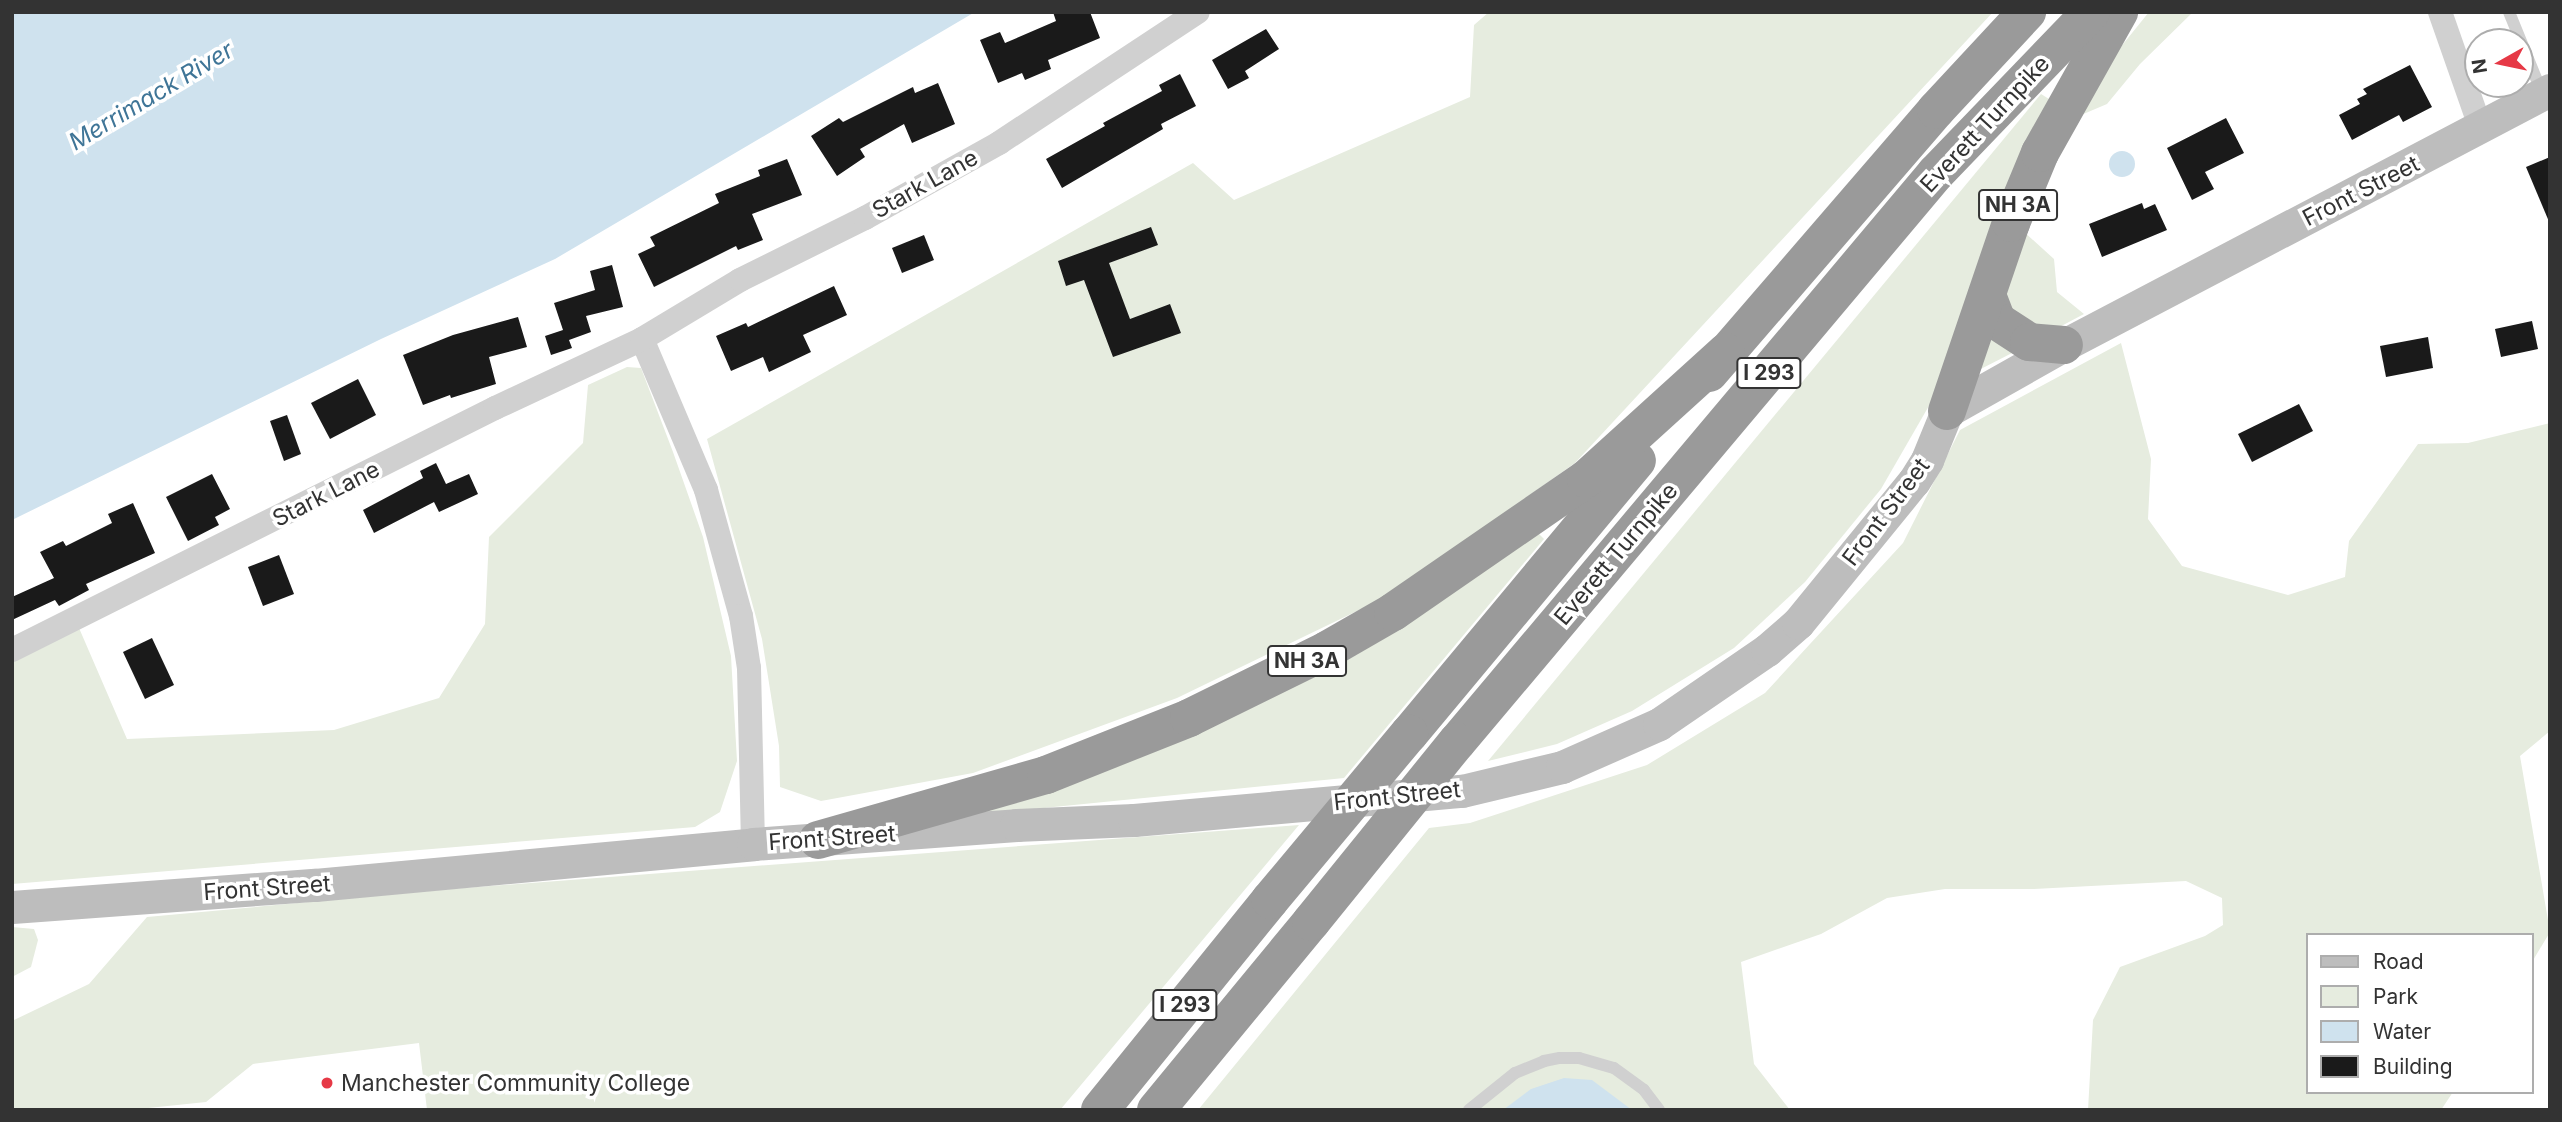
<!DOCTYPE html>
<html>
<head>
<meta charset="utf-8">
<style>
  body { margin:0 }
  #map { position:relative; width:2562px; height:1122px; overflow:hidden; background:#fff; font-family:Inter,sans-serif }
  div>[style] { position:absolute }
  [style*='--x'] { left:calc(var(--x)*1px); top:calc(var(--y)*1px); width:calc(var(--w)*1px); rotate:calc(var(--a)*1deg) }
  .green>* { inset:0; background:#e6ecdf }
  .water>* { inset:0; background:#cfe2ee }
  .round { border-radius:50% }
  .building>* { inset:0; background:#1a1a1a }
  .service>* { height:12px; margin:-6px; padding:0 6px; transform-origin:6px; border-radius:6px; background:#d0d0d0 }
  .minor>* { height:24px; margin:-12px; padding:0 12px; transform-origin:12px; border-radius:12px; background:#d0d0d0 }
  .secondary>* { height:33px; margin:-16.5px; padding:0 16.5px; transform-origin:16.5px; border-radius:16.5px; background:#bdbdbd }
  .motorway>* { height:38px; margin:-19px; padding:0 19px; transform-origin:19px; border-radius:19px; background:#9a9a9a }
  .motorway-bridge>* { height:38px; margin:-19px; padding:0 19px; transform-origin:19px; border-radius:19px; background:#9a9a9a }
  .dots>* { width:19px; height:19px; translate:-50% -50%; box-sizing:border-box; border:4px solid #fff; border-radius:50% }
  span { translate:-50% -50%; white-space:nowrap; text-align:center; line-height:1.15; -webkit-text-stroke:7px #fff; paint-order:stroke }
  .shield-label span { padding:2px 5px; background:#fff; border:2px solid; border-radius:5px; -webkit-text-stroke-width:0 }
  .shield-label { font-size:21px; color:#333; font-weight:700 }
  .street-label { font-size:23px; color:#333 }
  .poi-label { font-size:23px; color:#333 }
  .left { translate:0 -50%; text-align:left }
  .water-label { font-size:24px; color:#3f7597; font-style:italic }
  .frame { position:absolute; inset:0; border:14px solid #333; pointer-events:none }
  .legend { position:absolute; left:2306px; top:933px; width:228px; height:161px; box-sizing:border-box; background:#fff; border:2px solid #adadad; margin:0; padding:9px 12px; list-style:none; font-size:21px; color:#333 }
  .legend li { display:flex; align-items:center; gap:14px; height:35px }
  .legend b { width:35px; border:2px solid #adadad }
  .north { position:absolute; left:2464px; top:28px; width:70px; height:70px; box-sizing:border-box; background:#fff; border:2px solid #adadad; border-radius:50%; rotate:261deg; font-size:19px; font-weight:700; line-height:28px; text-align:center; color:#333 }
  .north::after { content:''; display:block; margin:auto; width:24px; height:32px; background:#e63946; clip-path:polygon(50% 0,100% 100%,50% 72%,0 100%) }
</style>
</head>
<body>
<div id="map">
  <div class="green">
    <div style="clip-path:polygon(1489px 12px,1993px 12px,1575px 463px,1384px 598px,1177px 698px,973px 773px,821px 801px,780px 787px,779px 746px,762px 639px,707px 439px,1193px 163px,1234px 200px,1470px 97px,1474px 25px)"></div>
    <div style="clip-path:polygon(2149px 12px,2193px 12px,2140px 64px,2107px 104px,2074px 118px,2107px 64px)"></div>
    <div style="clip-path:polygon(2041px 94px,2049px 99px,1930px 404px,1881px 489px,1805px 582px,1734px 648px,1632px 711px,1557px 744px,1488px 761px)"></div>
    <div style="clip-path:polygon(2022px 230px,2054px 259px,2057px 292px,2084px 314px,2050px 332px,2006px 307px,2000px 283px)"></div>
    <div style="clip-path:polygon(1985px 323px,2016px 351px,1969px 375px)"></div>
    <div style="clip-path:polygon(2121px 343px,2151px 459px,2148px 519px,2182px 566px,2288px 595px,2345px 577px,2349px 541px,2418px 444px,2468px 443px,2550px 423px,2550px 731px,2520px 756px,2550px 932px,2532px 962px,2532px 935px,2308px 935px,2308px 1092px,2453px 1092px,2441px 1110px,2088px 1110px,2093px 1020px,2120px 967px,2205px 936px,2223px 925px,2222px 898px,2186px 881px,2034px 889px,1945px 889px,1887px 898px,1821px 934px,1741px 962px,1754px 1064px,1790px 1110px,1198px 1110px,1429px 828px,1470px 823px,1647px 765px,1765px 693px,1903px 543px,1960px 430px)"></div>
    <div style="clip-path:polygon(627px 367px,641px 368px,673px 452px,703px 537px,731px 656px,737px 761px,720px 812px,695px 827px,12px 884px,12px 659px,79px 628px,127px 739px,334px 730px,439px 698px,485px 624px,489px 537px,583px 443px,588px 385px)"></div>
    <div style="clip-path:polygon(1536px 531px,1544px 539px,1344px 778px,953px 817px)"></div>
    <div style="clip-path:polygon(1299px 825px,1060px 1110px,427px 1110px,419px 1043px,253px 1064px,206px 1102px,129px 1110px,12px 1110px,12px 1021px,89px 984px,147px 917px,450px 889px)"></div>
    <div style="clip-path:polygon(12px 927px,34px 929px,38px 940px,31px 967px,12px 977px)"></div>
  </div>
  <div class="water">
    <div style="clip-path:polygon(12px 12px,975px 12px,555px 259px,381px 339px,12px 520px)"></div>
    <div class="round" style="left:2109px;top:151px;width:26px;height:26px"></div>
    <div style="clip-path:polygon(1564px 1078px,1592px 1080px,1632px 1110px,1503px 1110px,1531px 1089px)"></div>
  </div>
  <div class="building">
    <div style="clip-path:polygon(1053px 12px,1090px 12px,1100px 38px,1048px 60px,1051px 69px,1025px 80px,1022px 73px,998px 83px,980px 40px,1000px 32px,1005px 43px,1056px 21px)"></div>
    <div style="clip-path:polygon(1266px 29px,1279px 49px,1245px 71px,1249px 78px,1228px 89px,1212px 60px)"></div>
    <div style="clip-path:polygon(2410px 65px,2432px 107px,2403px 122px,2399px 115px,2352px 140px,2339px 115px,2360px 104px,2357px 99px,2367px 94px,2363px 89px)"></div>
    <div style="clip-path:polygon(1180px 74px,1196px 106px,1161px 124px,1163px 129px,1062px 188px,1046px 159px,1105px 126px,1103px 123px,1162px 91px,1159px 85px)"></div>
    <div style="clip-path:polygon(938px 83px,955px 124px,912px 143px,904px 124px,860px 149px,865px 157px,837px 176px,811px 136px,839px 118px,843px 122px,913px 87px,915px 93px)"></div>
    <div style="clip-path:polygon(2226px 118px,2244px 153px,2205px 172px,2214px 189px,2192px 200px,2167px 148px)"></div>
    <div style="clip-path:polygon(2550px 157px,2550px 224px,2526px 167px)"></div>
    <div style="clip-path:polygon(787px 159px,802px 195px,752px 214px,763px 240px,738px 250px,736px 246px,654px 287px,638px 254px,655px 246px,650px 237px,719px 203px,715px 194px,760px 176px,758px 170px)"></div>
    <div style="clip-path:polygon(2142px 203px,2144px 209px,2155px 204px,2167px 230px,2102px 257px,2089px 224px)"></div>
    <div style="clip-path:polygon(1151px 227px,1158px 245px,1109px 263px,1130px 319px,1170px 304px,1181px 333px,1113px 357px,1084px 280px,1066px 286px,1058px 261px)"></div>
    <div style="clip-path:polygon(924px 235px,934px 260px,902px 273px,892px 248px)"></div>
    <div style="clip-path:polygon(612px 265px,623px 307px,586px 316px,591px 332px,569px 340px,572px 348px,551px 355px,545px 336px,563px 330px,554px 303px,595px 290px,590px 271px)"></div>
    <div style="clip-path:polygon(834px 286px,847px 315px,803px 335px,811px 352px,769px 372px,763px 357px,731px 371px,716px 336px,746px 323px,748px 327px)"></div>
    <div style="clip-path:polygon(518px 317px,527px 347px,489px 357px,496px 384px,451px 398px,450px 395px,423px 405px,403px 355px,453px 335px)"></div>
    <div style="clip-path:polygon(2532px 321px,2538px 349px,2501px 357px,2495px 329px)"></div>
    <div style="clip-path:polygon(2428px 337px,2433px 368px,2386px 377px,2380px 346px)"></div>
    <div style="clip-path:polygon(358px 379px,376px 415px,330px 439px,311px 403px)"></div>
    <div style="clip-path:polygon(2299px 404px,2313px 431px,2252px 462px,2238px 434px)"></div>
    <div style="clip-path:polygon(287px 415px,301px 454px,284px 461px,270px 421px)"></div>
    <div style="clip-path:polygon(436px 463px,446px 484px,469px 474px,478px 494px,439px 512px,434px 502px,374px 533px,363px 510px,423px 478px,420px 471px)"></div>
    <div style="clip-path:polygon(212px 474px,230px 509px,215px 517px,219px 525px,188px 541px,166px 497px)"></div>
    <div style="clip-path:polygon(133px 503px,155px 553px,86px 584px,89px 590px,59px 606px,55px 600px,12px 620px,12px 597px,54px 578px,40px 552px,63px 541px,66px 546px,112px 523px,108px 514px)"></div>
    <div style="clip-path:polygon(279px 555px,294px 594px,263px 606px,248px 567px)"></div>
    <div style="clip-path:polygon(152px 638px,174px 685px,145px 699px,123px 652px)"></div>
  </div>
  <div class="service">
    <div style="--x:2509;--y:12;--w:87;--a:67.8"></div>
    <div style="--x:1469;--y:1110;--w:59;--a:-38.8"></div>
    <div style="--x:1515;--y:1073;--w:31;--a:-22"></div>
    <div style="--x:1544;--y:1061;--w:16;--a:-11"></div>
    <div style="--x:1560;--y:1058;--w:19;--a:0"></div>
    <div style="--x:1579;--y:1058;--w:36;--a:16"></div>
    <div style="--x:1614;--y:1068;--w:37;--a:36"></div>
    <div style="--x:1644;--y:1090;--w:25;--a:53"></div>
  </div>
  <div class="minor">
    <div style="--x:2440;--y:12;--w:124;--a:70.7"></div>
    <div style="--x:642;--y:339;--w:164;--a:67"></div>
    <div style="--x:706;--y:490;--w:131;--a:74.5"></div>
    <div style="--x:741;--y:616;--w:53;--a:81.3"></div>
    <div style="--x:749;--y:668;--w:176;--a:88.7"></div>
    <div style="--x:12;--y:650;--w:540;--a:-26.61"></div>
    <div style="--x:495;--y:408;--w:162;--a:-25.1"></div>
    <div style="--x:642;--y:339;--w:114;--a:-31"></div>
    <div style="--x:740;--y:280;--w:140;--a:-26.4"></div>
    <div style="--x:865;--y:218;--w:154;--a:-29.2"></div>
    <div style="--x:999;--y:143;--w:238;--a:-33.4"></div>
  </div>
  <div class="secondary">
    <div style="--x:12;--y:907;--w:304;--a:-4.2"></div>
    <div style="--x:315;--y:885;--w:440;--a:-5.3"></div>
    <div style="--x:753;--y:844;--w:264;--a:-4.1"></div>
    <div style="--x:1016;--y:825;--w:118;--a:-2.4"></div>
    <div style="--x:1134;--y:820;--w:329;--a:-5.1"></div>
    <div style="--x:1462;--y:791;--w:103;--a:-13.5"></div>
    <div style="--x:1562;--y:767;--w:106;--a:-23.9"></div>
    <div style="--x:1659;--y:724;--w:131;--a:-34.4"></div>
    <div style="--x:1767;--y:650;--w:41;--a:-41.1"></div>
    <div style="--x:1798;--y:623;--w:183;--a:-50.8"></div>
    <div style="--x:1914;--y:481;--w:25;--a:-58"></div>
    <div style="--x:1927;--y:460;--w:53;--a:-67.8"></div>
    <div style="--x:1947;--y:411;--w:134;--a:-29.4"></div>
    <div style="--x:2064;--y:345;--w:549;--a:-27.69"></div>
  </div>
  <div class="motorway">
    <div style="--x:1987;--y:295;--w:28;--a:69"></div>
    <div style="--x:1997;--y:321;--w:38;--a:33"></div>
    <div style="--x:2029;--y:342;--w:35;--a:5"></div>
    <div style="--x:1709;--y:373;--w:347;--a:-49.2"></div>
    <div style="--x:1936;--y:110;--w:134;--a:-47.1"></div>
    <div style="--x:1947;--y:411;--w:199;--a:-71.2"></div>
    <div style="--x:2011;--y:223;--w:76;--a:-67.5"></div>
    <div style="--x:2040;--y:153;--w:162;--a:-60.7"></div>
    <div style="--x:1409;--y:734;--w:356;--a:-50.2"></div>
    <div style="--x:1457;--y:742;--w:744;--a:-49.91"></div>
    <div style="--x:1936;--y:173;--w:223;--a:-46.1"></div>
    <div style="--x:818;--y:840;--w:237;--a:-15.9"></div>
    <div style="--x:1046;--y:775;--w:154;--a:-21.7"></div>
    <div style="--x:1189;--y:718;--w:154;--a:-26.2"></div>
    <div style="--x:1327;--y:650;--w:76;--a:-29.9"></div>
    <div style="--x:1393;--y:612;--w:234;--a:-34.6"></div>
    <div style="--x:1586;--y:479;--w:189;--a:-42.2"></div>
    <div style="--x:1100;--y:1110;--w:270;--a:-51"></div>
    <div style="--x:1156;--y:1110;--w:244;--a:-50.5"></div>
  </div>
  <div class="motorway-bridge">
    <div style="--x:1270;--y:900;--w:217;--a:-50.1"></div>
    <div style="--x:1311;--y:922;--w:232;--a:-51"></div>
  </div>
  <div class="dots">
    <div style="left:327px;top:1083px;background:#e63946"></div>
  </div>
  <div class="shield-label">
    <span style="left:2018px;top:205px">NH 3A</span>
    <span style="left:1769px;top:373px">I 293</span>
    <span style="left:1307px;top:661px">NH 3A</span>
    <span style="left:1185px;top:1005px">I 293</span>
  </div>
  <div class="street-label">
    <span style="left:1985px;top:124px;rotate:-47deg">Everett Turnpike</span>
    <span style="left:925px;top:184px;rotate:-29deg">Stark Lane</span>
    <span style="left:2361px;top:191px;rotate:-27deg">Front Street</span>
    <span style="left:326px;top:494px;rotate:-27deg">Stark Lane</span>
    <span style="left:1886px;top:512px;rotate:-53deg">Front Street</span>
    <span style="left:1616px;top:554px;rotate:-50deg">Everett Turnpike</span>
    <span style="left:1397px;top:796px;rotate:-6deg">Front Street</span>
    <span style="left:832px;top:838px;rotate:-4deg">Front Street</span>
    <span style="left:267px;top:888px;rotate:-4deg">Front Street</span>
  </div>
  <div class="poi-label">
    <span class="left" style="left:341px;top:1083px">Manchester Community College</span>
  </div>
  <div class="water-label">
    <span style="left:151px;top:96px;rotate:-31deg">Merrimack River</span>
  </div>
  <div class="frame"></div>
  <ul class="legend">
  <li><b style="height:9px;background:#bdbdbd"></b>Road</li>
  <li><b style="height:19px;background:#e6ecdf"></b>Park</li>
  <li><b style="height:19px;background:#cfe2ee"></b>Water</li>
  <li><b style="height:19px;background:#1a1a1a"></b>Building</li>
  </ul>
  <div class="north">N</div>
</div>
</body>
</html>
